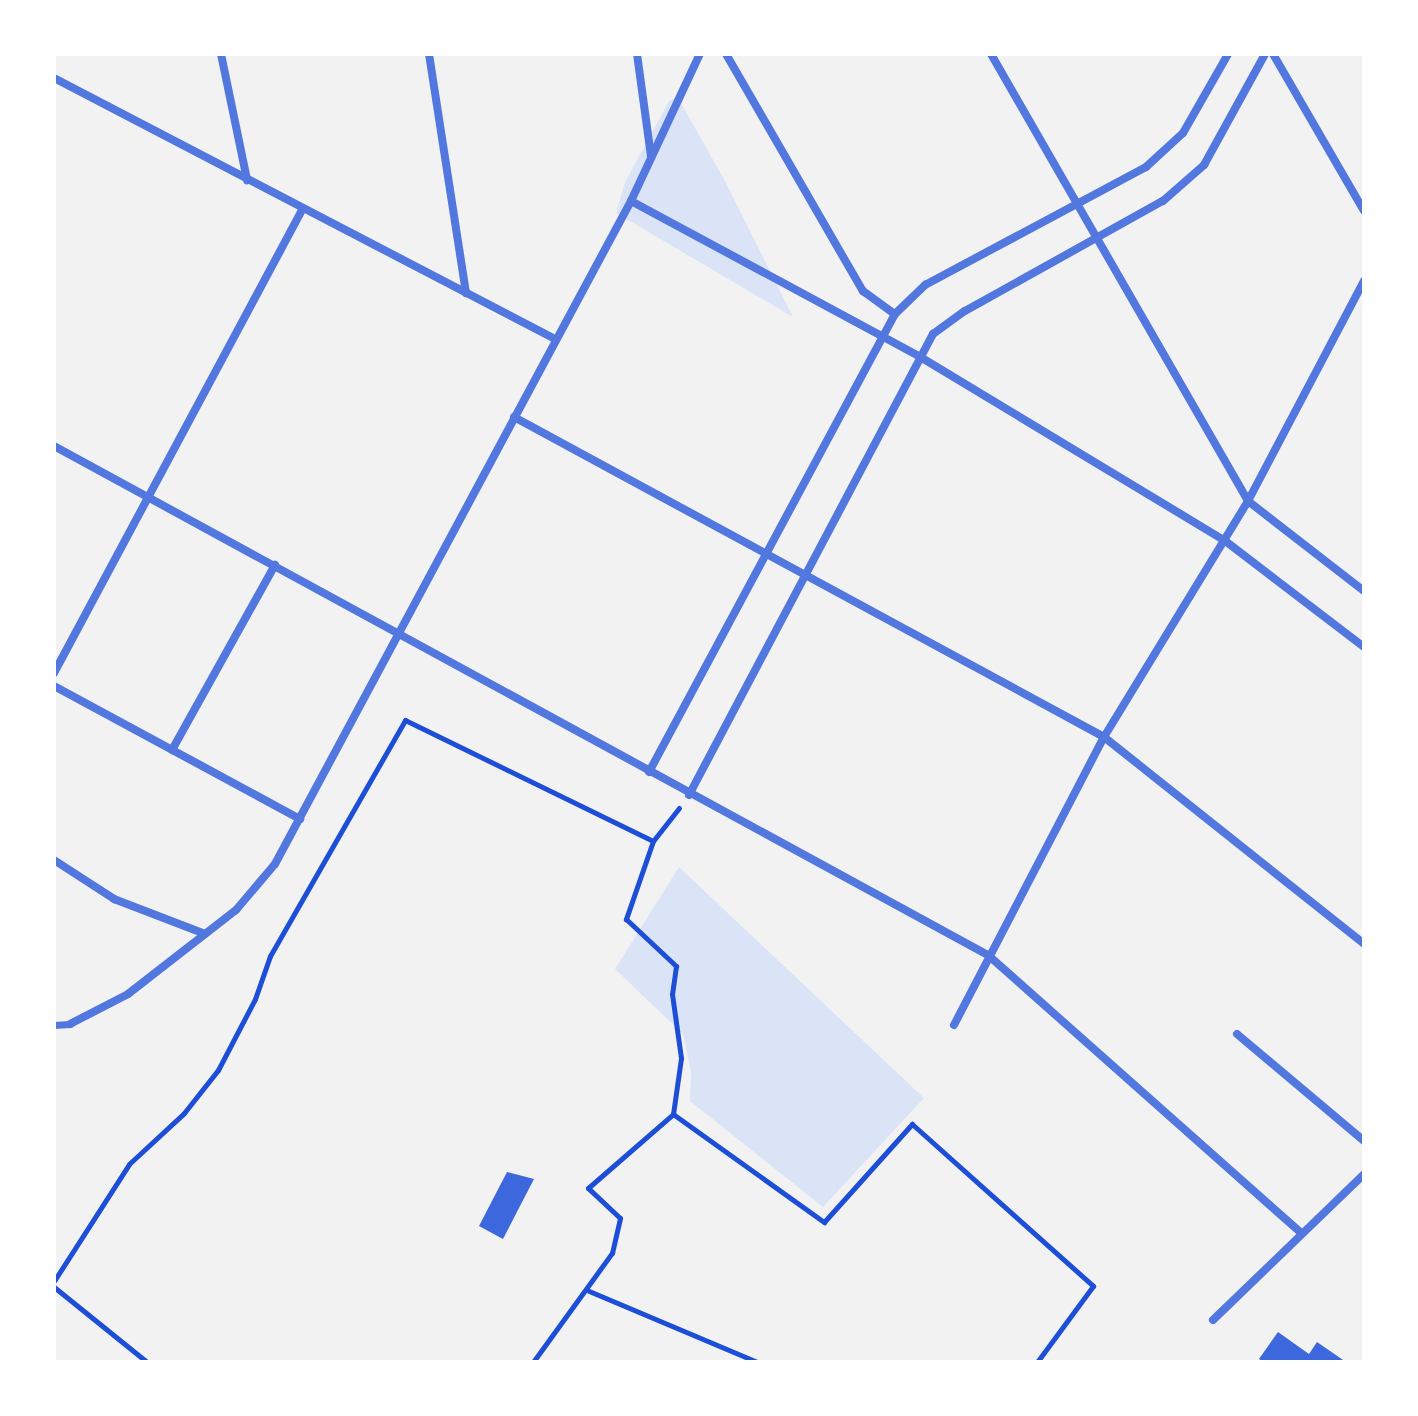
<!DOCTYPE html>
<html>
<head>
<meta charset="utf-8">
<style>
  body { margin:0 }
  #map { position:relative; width:1418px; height:1416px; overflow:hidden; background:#f2f2f2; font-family:"PT Sans",sans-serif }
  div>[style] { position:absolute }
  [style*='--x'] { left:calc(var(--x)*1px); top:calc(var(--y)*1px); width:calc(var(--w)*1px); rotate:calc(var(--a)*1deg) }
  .green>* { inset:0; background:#dbe4f7 }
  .building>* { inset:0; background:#3d67dc }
  .path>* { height:5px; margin:-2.5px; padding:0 2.5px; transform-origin:2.5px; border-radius:2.5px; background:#1d4ed8 }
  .pedestrian>* { height:7px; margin:-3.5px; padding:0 3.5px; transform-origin:3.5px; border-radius:3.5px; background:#5277de }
  .minor>* { height:8px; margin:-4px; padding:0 4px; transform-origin:4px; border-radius:4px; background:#5277de }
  span { translate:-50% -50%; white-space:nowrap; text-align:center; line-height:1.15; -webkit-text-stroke:6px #fff; paint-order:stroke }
  .frame { position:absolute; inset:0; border:56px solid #fff; pointer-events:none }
</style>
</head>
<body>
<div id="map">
  <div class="green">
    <div style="clip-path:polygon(678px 98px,724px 179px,793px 317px,616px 213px,625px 182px,669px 101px)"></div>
    <div style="clip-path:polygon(679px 867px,924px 1098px,823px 1207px,690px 1101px,691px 1071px,683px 1034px,615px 969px)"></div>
  </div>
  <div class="building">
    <div style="clip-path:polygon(507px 1172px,534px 1179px,503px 1239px,479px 1226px)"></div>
    <div style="clip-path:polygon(1278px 1332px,1309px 1354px,1317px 1342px,1346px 1362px,1263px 1362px,1259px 1359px)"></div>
  </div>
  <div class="path">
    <div style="--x:679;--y:808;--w:42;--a:128.2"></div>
    <div style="--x:653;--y:841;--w:83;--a:109.1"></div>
    <div style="--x:626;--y:919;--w:69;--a:43.2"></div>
    <div style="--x:676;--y:966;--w:28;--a:98"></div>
    <div style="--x:672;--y:994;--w:65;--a:82"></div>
    <div style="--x:681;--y:1058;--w:57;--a:98.1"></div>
    <div style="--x:673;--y:1114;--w:186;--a:35.6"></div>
    <div style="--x:824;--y:1222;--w:132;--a:-48.1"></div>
    <div style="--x:912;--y:1124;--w:243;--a:41.8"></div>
    <div style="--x:1093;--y:1286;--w:94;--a:126.4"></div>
    <div style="--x:54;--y:1281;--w:139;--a:-57.3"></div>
    <div style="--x:129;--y:1164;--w:75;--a:-42.8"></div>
    <div style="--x:184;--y:1113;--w:55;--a:-51.7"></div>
    <div style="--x:218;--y:1070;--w:80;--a:-62.5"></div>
    <div style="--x:255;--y:999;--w:46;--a:-70.8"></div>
    <div style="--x:270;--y:956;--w:272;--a:-60.2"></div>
    <div style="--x:405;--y:720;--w:276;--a:26"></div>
    <div style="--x:54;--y:1287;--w:119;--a:38.9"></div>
    <div style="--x:589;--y:1291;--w:182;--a:22.9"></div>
    <div style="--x:533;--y:1362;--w:135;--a:-54.1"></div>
    <div style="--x:612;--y:1253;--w:36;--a:-77"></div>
    <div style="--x:620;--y:1218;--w:44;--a:-136.8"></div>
    <div style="--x:588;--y:1188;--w:113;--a:-41"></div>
  </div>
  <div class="pedestrian">
    <div style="--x:54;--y:1025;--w:16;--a:-4"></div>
  </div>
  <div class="minor">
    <div style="--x:221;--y:54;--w:129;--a:78.3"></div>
    <div style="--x:429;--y:54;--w:242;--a:81.2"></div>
    <div style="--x:637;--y:54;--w:103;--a:82.2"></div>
    <div style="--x:726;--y:54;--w:274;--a:60"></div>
    <div style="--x:863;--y:291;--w:39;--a:36"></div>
    <div style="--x:991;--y:54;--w:516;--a:60.1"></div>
    <div style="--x:1248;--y:501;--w:147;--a:37.8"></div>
    <div style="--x:1273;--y:54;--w:181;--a:59.9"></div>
    <div style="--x:54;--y:78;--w:565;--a:27.52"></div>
    <div style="--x:631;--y:201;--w:331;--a:28.3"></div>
    <div style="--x:922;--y:358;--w:353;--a:31.1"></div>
    <div style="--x:1224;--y:540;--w:176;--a:37.4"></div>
    <div style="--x:514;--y:417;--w:671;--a:28.47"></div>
    <div style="--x:1104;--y:737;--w:332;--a:38.5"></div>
    <div style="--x:54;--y:446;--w:1064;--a:28.59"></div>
    <div style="--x:988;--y:955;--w:417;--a:41.6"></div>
    <div style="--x:54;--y:673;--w:525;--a:-61.82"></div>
    <div style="--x:54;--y:686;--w:280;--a:28.4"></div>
    <div style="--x:172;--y:750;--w:212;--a:-60.9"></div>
    <div style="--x:649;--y:772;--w:520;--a:-61.76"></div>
    <div style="--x:895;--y:314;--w:42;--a:-44"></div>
    <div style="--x:925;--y:285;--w:251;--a:-28.1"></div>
    <div style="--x:1146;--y:167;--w:50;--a:-42.6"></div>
    <div style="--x:1183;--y:133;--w:91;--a:-60.3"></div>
    <div style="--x:689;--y:795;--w:522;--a:-62.11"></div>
    <div style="--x:933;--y:334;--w:39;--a:-36"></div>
    <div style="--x:965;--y:311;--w:227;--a:-29.1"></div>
    <div style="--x:1163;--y:201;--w:55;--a:-41.3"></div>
    <div style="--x:1204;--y:165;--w:127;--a:-61.2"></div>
    <div style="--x:54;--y:860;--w:72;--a:33"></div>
    <div style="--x:114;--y:899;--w:97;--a:21"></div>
    <div style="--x:70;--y:1024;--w:65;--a:-27.3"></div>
    <div style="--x:128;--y:994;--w:137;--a:-37.9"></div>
    <div style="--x:236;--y:910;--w:60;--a:-49.7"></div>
    <div style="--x:275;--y:864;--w:753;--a:-61.77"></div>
    <div style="--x:631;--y:201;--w:162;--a:-64.9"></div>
    <div style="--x:954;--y:1025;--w:325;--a:-62.5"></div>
    <div style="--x:1104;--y:737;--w:276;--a:-58.6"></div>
    <div style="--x:1248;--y:501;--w:249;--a:-62.2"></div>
    <div style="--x:1237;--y:1034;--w:166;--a:40.1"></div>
    <div style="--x:1213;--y:1320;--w:210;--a:-44"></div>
  </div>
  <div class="frame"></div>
</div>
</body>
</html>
